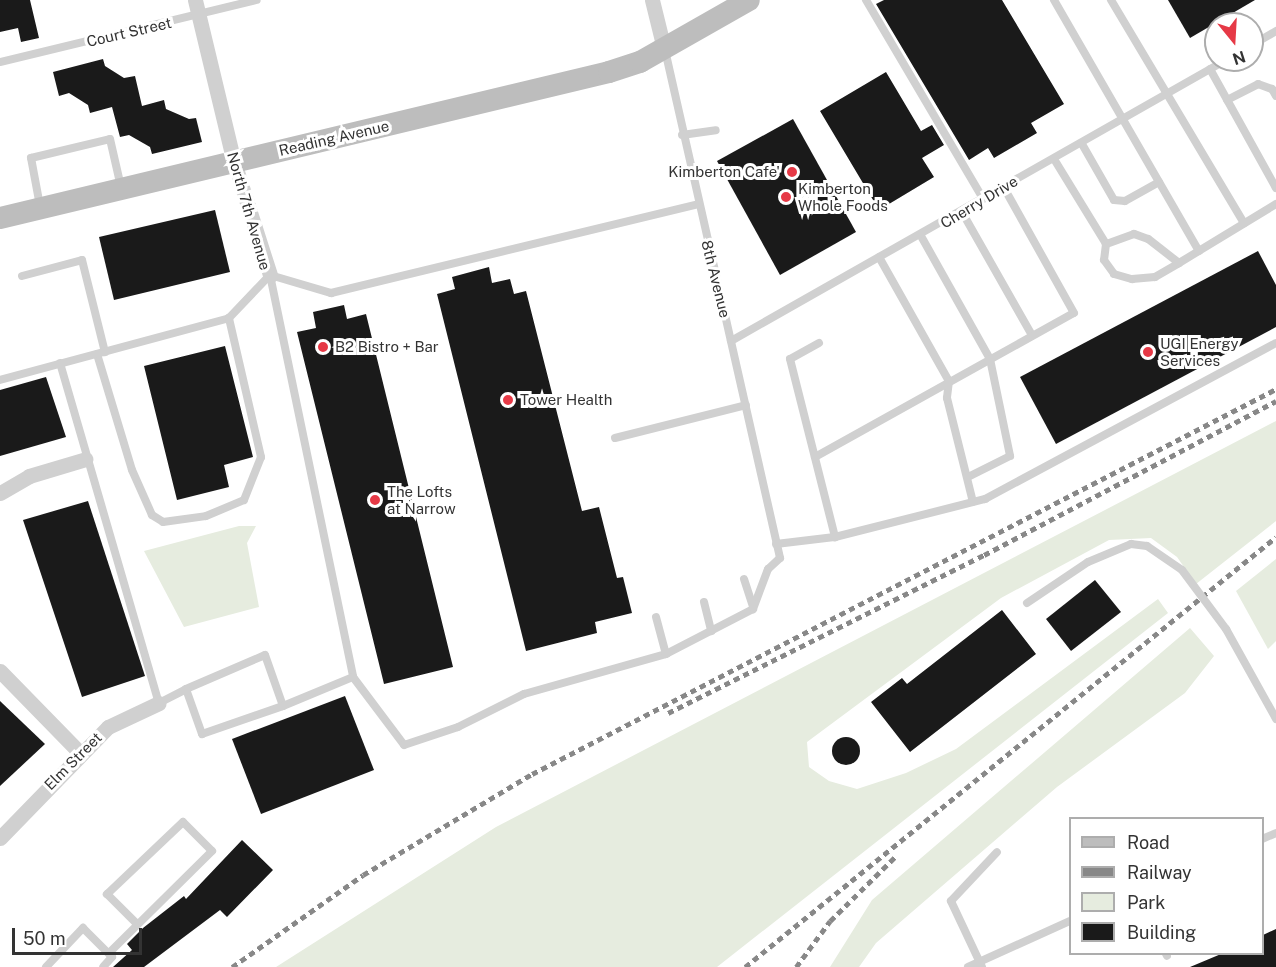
<!DOCTYPE html>
<html>
<head>
<meta charset="utf-8">
<style>
  body { margin:0 }
  #map { position:relative; width:1276px; height:967px; overflow:hidden; background:#fff; font-family:"Public Sans",sans-serif }
  div>[style] { position:absolute }
  [style*='--x'] { left:calc(var(--x)*1px); top:calc(var(--y)*1px); width:calc(var(--w)*1px); rotate:calc(var(--a)*1deg) }
  .green>* { inset:0; background:#e6ecdf }
  .building>* { inset:0; background:#1a1a1a }
  .round { border-radius:50% }
  .lane>* { height:8px; margin:-4px; padding:0 4px; transform-origin:4px; border-radius:4px; background:#d0d0d0 }
  .street>* { height:15px; margin:-7.5px; padding:0 7.5px; transform-origin:7.5px; border-radius:7.5px; background:#d0d0d0 }
  .secondary>* { height:22px; margin:-11px; padding:0 11px; transform-origin:11px; border-radius:11px; background:#bdbdbd }
  .rail>* { height:4.5px; margin-top:-2.25px; transform-origin:0; background:repeating-linear-gradient(90deg,#888 0 6px,transparent 0 10.5px) }
  .lane-bridge>* { height:8px; margin:-4px; padding:0 4px; transform-origin:4px; border-radius:4px; background:#d0d0d0 }
  .dots>* { width:16px; height:16px; translate:-50% -50%; box-sizing:border-box; border:3px solid #fff; border-radius:50% }
  span { translate:-50% -50%; white-space:nowrap; text-align:center; line-height:1.15; -webkit-text-stroke:6px #fff; paint-order:stroke }
  .street-label { font-size:15px; color:#333 }
  .poi-label { font-size:15px; color:#333 }
  .right { translate:-100% -50%; text-align:right }
  .left { translate:0 -50%; text-align:left }
  .legend { position:absolute; left:1069px; top:817px; width:195px; height:138px; box-sizing:border-box; background:#fff; border:2px solid #adadad; margin:0; padding:8px 10px; list-style:none; font-size:18px; color:#333 }
  .legend li { display:flex; align-items:center; gap:12px; height:30px }
  .legend b { width:30px; border:2px solid #adadad }
  .north { position:absolute; left:1204px; top:12px; width:60px; height:60px; box-sizing:border-box; background:#fff; border:2px solid #adadad; border-radius:50%; rotate:162deg; font-size:16px; font-weight:700; line-height:24px; text-align:center; color:#333 }
  .north::after { content:''; display:block; margin:auto; width:21px; height:27px; background:#e63946; clip-path:polygon(50% 0,100% 100%,50% 72%,0 100%) }
  .scale { position:absolute; left:12px; top:928px; width:130px; height:27px; box-sizing:border-box; border:3px solid #333; border-top:0; padding-left:8px; font-size:18px; line-height:21px; white-space:nowrap; color:#333; -webkit-text-stroke:4px #fff; paint-order:stroke }
</style>
</head>
<body>
<div id="map">
  <div class="green">
    <div style="clip-path:polygon(1276px 421px,1276px 521px,1196px 584px,1177px 557px,1151px 538px,1109px 540px,1001px 598px,807px 742px,809px 767px,829px 781px,857px 789px,906px 773px,956px 749px,1158px 599px,1168px 613px,717px 967px,276px 967px,496px 827px)"></div>
    <div style="clip-path:polygon(239px 526px,256px 526px,247px 543px,259px 607px,184px 627px,144px 551px)"></div>
    <div style="clip-path:polygon(1276px 559px,1276px 641px,1268px 649px,1236px 591px)"></div>
    <div style="clip-path:polygon(1190px 628px,1214px 656px,1185px 693px,1057px 787px,876px 943px,859px 967px,830px 967px,872px 900px)"></div>
  </div>
  <div class="building">
    <div style="clip-path:polygon(0 0,30px 0,39px 38px,21px 42px,18px 28px,0 32px)"></div>
    <div style="clip-path:polygon(884px 0,1002px 0,1064px 104px,1031px 123px,1037px 133px,994px 158px,988px 148px,969px 160px,876px 4px)"></div>
    <div style="clip-path:polygon(1168px 0,1255px 0,1190px 38px)"></div>
    <div style="clip-path:polygon(103px 59px,105px 66px,124px 78px,135px 76px,142px 106px,164px 100px,166px 109px,189px 119px,196px 118px,202px 142px,152px 154px,150px 147px,129px 135px,120px 137px,112px 107px,90px 113px,88px 105px,69px 93px,59px 96px,53px 72px)"></div>
    <div style="clip-path:polygon(886px 72px,921px 131px,932px 125px,944px 145px,922px 158px,934px 177px,879px 210px,820px 111px)"></div>
    <div style="clip-path:polygon(793px 119px,856px 232px,780px 275px,717px 161px)"></div>
    <div style="clip-path:polygon(215px 210px,230px 272px,114px 300px,99px 237px)"></div>
    <div style="clip-path:polygon(1258px 251px,1276px 285px,1276px 327px,1056px 444px,1020px 377px)"></div>
    <div style="clip-path:polygon(489px 267px,492px 283px,510px 279px,514px 294px,526px 291px,582px 511px,599px 507px,617px 578px,623px 577px,632px 613px,595px 622px,597px 633px,526px 651px,437px 294px,455px 289px,452px 277px)"></div>
    <div style="clip-path:polygon(344px 305px,347px 319px,366px 314px,453px 667px,384px 684px,297px 332px,316px 328px,313px 312px)"></div>
    <div style="clip-path:polygon(225px 346px,253px 457px,224px 465px,229px 487px,177px 500px,144px 366px)"></div>
    <div style="clip-path:polygon(46px 377px,66px 437px,0 456px,0 390px)"></div>
    <div style="clip-path:polygon(88px 501px,145px 676px,82px 697px,23px 520px)"></div>
    <div style="clip-path:polygon(1095px 580px,1121px 612px,1071px 651px,1046px 619px)"></div>
    <div style="clip-path:polygon(1002px 610px,1036px 654px,910px 752px,871px 702px,902px 678px,907px 684px)"></div>
    <div style="clip-path:polygon(345px 696px,374px 770px,261px 814px,232px 739px)"></div>
    <div style="clip-path:polygon(0 701px,45px 744px,0 786px)"></div>
    <div class="round" style="left:832px;top:737px;width:28px;height:28px"></div>
    <div style="clip-path:polygon(242px 840px,273px 870px,227px 917px,220px 910px,144px 967px,113px 967px,132px 950px,127px 944px,143px 928px,184px 896px,186px 899px)"></div>
    <div style="clip-path:polygon(1276px 929px,1276px 967px,1190px 967px,1221px 954px,1263px 954px,1263px 935px)"></div>
  </div>
  <div class="lane">
    <div style="--x:866;--y:0;--w:231;--a:59.5"></div>
    <div style="--x:1054;--y:0;--w:290;--a:60"></div>
    <div style="--x:1111;--y:0;--w:260;--a:59.2"></div>
    <div style="--x:1252;--y:45;--w:28;--a:-30"></div>
    <div style="--x:665;--y:50;--w:521;--a:77.24"></div>
    <div style="--x:780;--y:558;--w:16;--a:137"></div>
    <div style="--x:768;--y:569;--w:43;--a:110.6"></div>
    <div style="--x:0;--y:62;--w:264;--a:-13.6"></div>
    <div style="--x:1210;--y:69;--w:136;--a:61"></div>
    <div style="--x:1227;--y:100;--w:35;--a:-27"></div>
    <div style="--x:1258;--y:84;--w:15;--a:20"></div>
    <div style="--x:1272;--y:89;--w:8;--a:60"></div>
    <div style="--x:682;--y:135;--w:34;--a:-8"></div>
    <div style="--x:1082;--y:144;--w:64;--a:60.3"></div>
    <div style="--x:1114;--y:200;--w:11;--a:5"></div>
    <div style="--x:1125;--y:201;--w:39;--a:-29"></div>
    <div style="--x:1054;--y:159;--w:100;--a:58.5"></div>
    <div style="--x:1106;--y:244;--w:16;--a:97"></div>
    <div style="--x:1104;--y:260;--w:17;--a:54"></div>
    <div style="--x:1114;--y:274;--w:19;--a:16"></div>
    <div style="--x:1132;--y:279;--w:23;--a:-5"></div>
    <div style="--x:1155;--y:277;--w:28;--a:-30"></div>
    <div style="--x:1179;--y:263;--w:39;--a:-142"></div>
    <div style="--x:1148;--y:239;--w:15;--a:-160"></div>
    <div style="--x:1134;--y:234;--w:30;--a:160"></div>
    <div style="--x:40;--y:206;--w:49;--a:-100.6"></div>
    <div style="--x:31;--y:158;--w:81;--a:-13.5"></div>
    <div style="--x:110;--y:139;--w:49;--a:77.1"></div>
    <div style="--x:962;--y:212;--w:142;--a:60.4"></div>
    <div style="--x:921;--y:236;--w:141;--a:60.7"></div>
    <div style="--x:990;--y:359;--w:99;--a:78.3"></div>
    <div style="--x:1010;--y:456;--w:47;--a:153.4"></div>
    <div style="--x:879;--y:257;--w:142;--a:60.6"></div>
    <div style="--x:949;--y:381;--w:17;--a:97"></div>
    <div style="--x:947;--y:398;--w:107;--a:76"></div>
    <div style="--x:1179;--y:263;--w:114;--a:-31.3"></div>
    <div style="--x:270;--y:275;--w:410;--a:78.3"></div>
    <div style="--x:353;--y:677;--w:85;--a:53.1"></div>
    <div style="--x:404;--y:745;--w:57;--a:-18.4"></div>
    <div style="--x:458;--y:727;--w:74;--a:-26.6"></div>
    <div style="--x:524;--y:694;--w:148;--a:-15.7"></div>
    <div style="--x:666;--y:654;--w:98;--a:-27.3"></div>
    <div style="--x:270;--y:275;--w:64;--a:16.4"></div>
    <div style="--x:331;--y:293;--w:378;--a:-13.6"></div>
    <div style="--x:22;--y:276;--w:62;--a:-14.9"></div>
    <div style="--x:82;--y:260;--w:95;--a:76"></div>
    <div style="--x:731;--y:341;--w:569;--a:-29.58"></div>
    <div style="--x:819;--y:343;--w:33;--a:151"></div>
    <div style="--x:790;--y:359;--w:184;--a:75.8"></div>
    <div style="--x:97;--y:354;--w:121;--a:73.2"></div>
    <div style="--x:132;--y:470;--w:49;--a:66"></div>
    <div style="--x:152;--y:515;--w:13;--a:32"></div>
    <div style="--x:163;--y:522;--w:43;--a:-7.9"></div>
    <div style="--x:206;--y:516;--w:41;--a:-22.8"></div>
    <div style="--x:244;--y:500;--w:46;--a:-68.4"></div>
    <div style="--x:261;--y:457;--w:143;--a:-103"></div>
    <div style="--x:60;--y:363;--w:354;--a:73.8"></div>
    <div style="--x:159;--y:703;--w:30;--a:-27"></div>
    <div style="--x:0;--y:380;--w:237;--a:-15.1"></div>
    <div style="--x:229;--y:318;--w:59;--a:-46.4"></div>
    <div style="--x:615;--y:438;--w:135;--a:-14.1"></div>
    <div style="--x:815;--y:457;--w:296;--a:-29.1"></div>
    <div style="--x:1074;--y:313;--w:145;--a:-119.2"></div>
    <div style="--x:776;--y:544;--w:59;--a:-6.8"></div>
    <div style="--x:835;--y:537;--w:155;--a:-14.2"></div>
    <div style="--x:985;--y:499;--w:330;--a:-28.2"></div>
    <div style="--x:744;--y:579;--w:29;--a:72"></div>
    <div style="--x:704;--y:602;--w:30;--a:76"></div>
    <div style="--x:1027;--y:603;--w:73;--a:-33.9"></div>
    <div style="--x:1088;--y:562;--w:47;--a:-22.7"></div>
    <div style="--x:1131;--y:544;--w:16;--a:7"></div>
    <div style="--x:1147;--y:546;--w:42;--a:34.4"></div>
    <div style="--x:656;--y:617;--w:38;--a:75"></div>
    <div style="--x:1226;--y:629;--w:103;--a:60.9"></div>
    <div style="--x:283;--y:706;--w:54;--a:-109.4"></div>
    <div style="--x:265;--y:655;--w:86;--a:156.7"></div>
    <div style="--x:186;--y:689;--w:48;--a:70.4"></div>
    <div style="--x:202;--y:734;--w:86;--a:-19.1"></div>
    <div style="--x:283;--y:706;--w:76;--a:-22.5"></div>
    <div style="--x:1262;--y:839;--w:15;--a:-23"></div>
    <div style="--x:109;--y:953;--w:145;--a:-44.7"></div>
    <div style="--x:212;--y:851;--w:41;--a:-135"></div>
    <div style="--x:183;--y:822;--w:105;--a:136.5"></div>
    <div style="--x:107;--y:894;--w:42;--a:45"></div>
    <div style="--x:1166;--y:954;--w:2;--a:63"></div>
    <div style="--x:46;--y:967;--w:54;--a:-46.5"></div>
    <div style="--x:83;--y:928;--w:41;--a:45"></div>
    <div style="--x:112;--y:957;--w:13;--a:132"></div>
    <div style="--x:968;--y:967;--w:112;--a:-24.3"></div>
    <div style="--x:982;--y:967;--w:73;--a:-115.2"></div>
    <div style="--x:951;--y:901;--w:67;--a:-46.8"></div>
  </div>
  <div class="street">
    <div style="--x:195;--y:0;--w:167;--a:76.5"></div>
    <div style="--x:234;--y:162;--w:119;--a:72.3"></div>
    <div style="--x:652;--y:0;--w:50;--a:76.2"></div>
    <div style="--x:0;--y:493;--w:34;--a:-30"></div>
    <div style="--x:29;--y:476;--w:59;--a:-16.6"></div>
    <div style="--x:0;--y:671;--w:115;--a:45.7"></div>
    <div style="--x:0;--y:838;--w:155;--a:-45.8"></div>
    <div style="--x:108;--y:727;--w:56;--a:-25.2"></div>
  </div>
  <div class="secondary">
    <div style="--x:0;--y:218;--w:626;--a:-13.48"></div>
    <div style="--x:609;--y:72;--w:33;--a:-18"></div>
    <div style="--x:640;--y:62;--w:125;--a:-29.6"></div>
  </div>
  <div class="rail">
    <div style="--x:668;--y:713;--w:353;--a:-26.6"></div>
    <div style="--x:984;--y:555;--w:330;--a:-27.8"></div>
    <div style="--x:232;--y:967;--w:160;--a:-35.1"></div>
    <div style="--x:363;--y:875;--w:197;--a:-30.9"></div>
    <div style="--x:532;--y:774;--w:838;--a:-27.36"></div>
    <div style="--x:745;--y:967;--w:683;--a:-39"></div>
    <div style="--x:796;--y:967;--w:57;--a:-53.5"></div>
    <div style="--x:830;--y:921;--w:91;--a:-44.6"></div>
  </div>
  <div class="lane-bridge">
    <div style="--x:1182;--y:570;--w:74;--a:53.3"></div>
  </div>
  <div class="dots">
    <div style="left:792px;top:172px;background:#e63946"></div>
    <div style="left:786px;top:197px;background:#e63946"></div>
    <div style="left:323px;top:347px;background:#e63946"></div>
    <div style="left:1148px;top:352px;background:#e63946"></div>
    <div style="left:508px;top:400px;background:#e63946"></div>
    <div style="left:375px;top:500px;background:#e63946"></div>
  </div>
  <div class="street-label">
    <span style="left:129px;top:32px;rotate:-13deg">Court Street</span>
    <span style="left:334px;top:138px;rotate:-13deg">Reading Avenue</span>
    <span style="left:979px;top:202px;rotate:-31deg">Cherry Drive</span>
    <span style="left:249px;top:211px;rotate:74deg">North 7th Avenue</span>
    <span style="left:716px;top:279px;rotate:76deg">8th Avenue</span>
    <span style="left:73px;top:761px;rotate:-45deg">Elm Street</span>
  </div>
  <div class="poi-label">
    <span class="right" style="left:780px;top:172px">Kimberton Cafe'</span>
    <span class="left" style="left:798px;top:197px">Kimberton<br>Whole Foods</span>
    <span class="left" style="left:1160px;top:352px">UGI Energy<br>Services</span>
    <span class="left" style="left:335px;top:347px">B2 Bistro + Bar</span>
    <span class="left" style="left:520px;top:400px">Tower Health</span>
    <span class="left" style="left:387px;top:500px">The Lofts<br>at Narrow</span>
  </div>
  <ul class="legend">
  <li><b style="height:8px;background:#bdbdbd"></b>Road</li>
  <li><b style="height:8px;background:#888"></b>Railway</li>
  <li><b style="height:16px;background:#e6ecdf"></b>Park</li>
  <li><b style="height:16px;background:#1a1a1a"></b>Building</li>
  </ul>
  <div class="north">N</div>
  <div class="scale">50 m</div>
</div>
</body>
</html>
